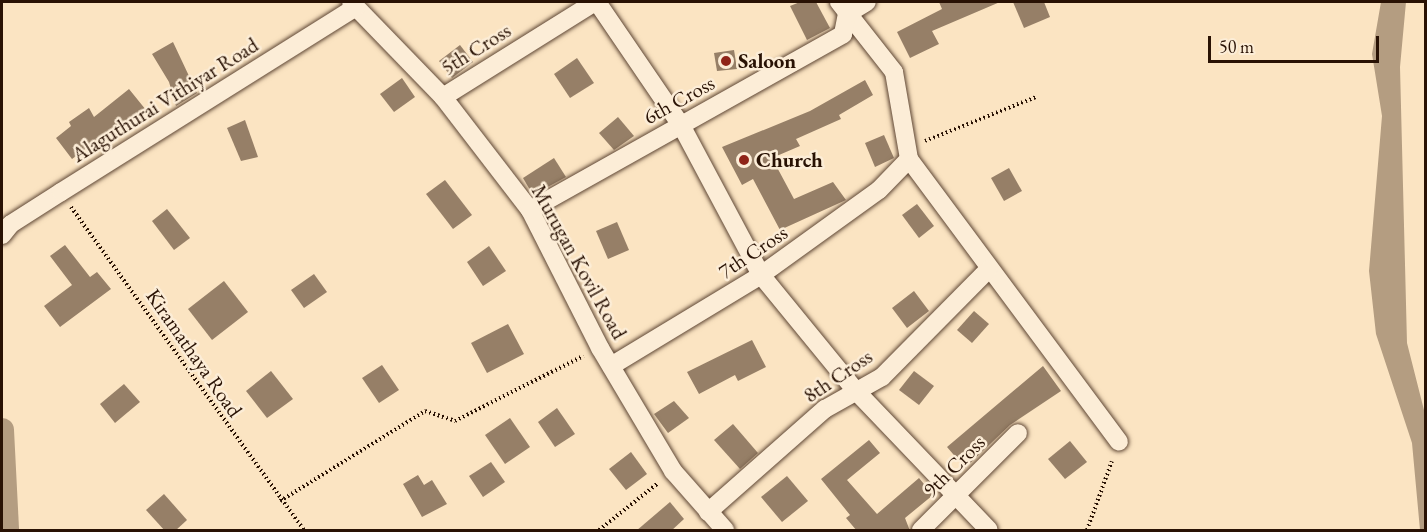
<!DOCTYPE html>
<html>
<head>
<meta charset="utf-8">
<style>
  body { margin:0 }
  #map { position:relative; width:1427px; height:532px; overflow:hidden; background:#fbe4c2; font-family:"EB Garamond",serif }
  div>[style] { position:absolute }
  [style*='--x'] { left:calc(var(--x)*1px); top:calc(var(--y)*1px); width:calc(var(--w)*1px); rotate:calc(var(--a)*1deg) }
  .water>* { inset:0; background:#b49d81 }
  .canal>* { height:24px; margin:-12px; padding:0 12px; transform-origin:12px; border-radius:12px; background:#b49d81 }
  .building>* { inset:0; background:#967f67 }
  .path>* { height:4px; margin-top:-2px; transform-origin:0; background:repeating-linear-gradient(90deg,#291204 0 1.5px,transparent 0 4.5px) }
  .roads { filter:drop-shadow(0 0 2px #5e4634) drop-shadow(0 0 2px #5e4634) }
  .minor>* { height:18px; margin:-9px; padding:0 9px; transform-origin:9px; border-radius:9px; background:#fcedd7 }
  .dots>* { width:16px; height:16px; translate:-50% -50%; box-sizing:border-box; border:3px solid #fcedd7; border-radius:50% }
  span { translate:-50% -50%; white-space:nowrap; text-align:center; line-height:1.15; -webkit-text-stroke:5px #fcedd7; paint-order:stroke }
  .street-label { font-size:21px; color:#291204 }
  .poi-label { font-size:21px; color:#291204; font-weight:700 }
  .left { translate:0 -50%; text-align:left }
  .frame { position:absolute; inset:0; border:3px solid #291204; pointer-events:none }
  .scale { position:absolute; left:1208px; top:36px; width:171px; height:27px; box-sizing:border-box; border:3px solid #291204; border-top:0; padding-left:8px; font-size:18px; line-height:21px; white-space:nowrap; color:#291204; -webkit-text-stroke:4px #fcedd7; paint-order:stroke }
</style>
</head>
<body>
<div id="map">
  <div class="water">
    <div style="clip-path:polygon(1381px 2px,1406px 2px,1400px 67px,1407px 343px,1425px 414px,1425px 530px,1420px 530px,1412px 443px,1376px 334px,1369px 271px,1382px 116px,1372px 54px)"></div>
  </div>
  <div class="canal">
    <div style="--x:2;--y:430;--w:100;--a:87.1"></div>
  </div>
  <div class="building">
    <div style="clip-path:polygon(800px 2px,816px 2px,830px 28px,807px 40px,790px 6px)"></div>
    <div style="clip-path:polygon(939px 2px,1000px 2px,932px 31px,939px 44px,910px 58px,897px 32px,942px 9px)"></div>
    <div style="clip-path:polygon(1013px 2px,1044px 2px,1050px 17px,1024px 28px)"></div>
    <div style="clip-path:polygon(173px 42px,197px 93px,176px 106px,169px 82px,152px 54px)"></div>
    <div style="clip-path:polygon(460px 45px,473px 62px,452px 78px,439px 61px)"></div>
    <div style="clip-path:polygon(734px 50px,737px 69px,717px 71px,714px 53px)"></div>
    <div style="clip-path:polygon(577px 58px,594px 83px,570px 98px,554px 74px)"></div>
    <div style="clip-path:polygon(402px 78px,415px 97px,394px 112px,380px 94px)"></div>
    <div style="clip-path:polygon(865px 80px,873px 95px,839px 115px,841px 119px,796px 139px,800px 146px,772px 158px,794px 199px,833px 182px,846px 200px,780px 230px,753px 179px,742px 185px,722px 147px,810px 111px)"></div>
    <div style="clip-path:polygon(129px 89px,146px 110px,90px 153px,87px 148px,72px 159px,56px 138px,71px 126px,69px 122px,89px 108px,94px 117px)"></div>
    <div style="clip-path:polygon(618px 117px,634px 136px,614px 150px,599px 133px)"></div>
    <div style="clip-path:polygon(245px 120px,258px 157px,241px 161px,227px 128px)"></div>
    <div style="clip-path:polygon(884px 135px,894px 158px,875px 167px,865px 143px)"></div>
    <div style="clip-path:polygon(554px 158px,566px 177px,533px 195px,523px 178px)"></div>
    <div style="clip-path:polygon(1009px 168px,1022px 191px,1004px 201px,991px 178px)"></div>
    <div style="clip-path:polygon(445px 180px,472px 215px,453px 229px,426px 194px)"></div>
    <div style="clip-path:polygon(917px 204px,934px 226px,919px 238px,902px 215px)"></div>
    <div style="clip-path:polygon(167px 209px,190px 238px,174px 250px,152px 221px)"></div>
    <div style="clip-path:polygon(617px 222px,629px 250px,608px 259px,596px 231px)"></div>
    <div style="clip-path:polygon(65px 245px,90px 277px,97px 272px,111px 289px,60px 327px,44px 306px,72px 285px,50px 256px)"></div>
    <div style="clip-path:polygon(489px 246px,506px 271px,483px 286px,467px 262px)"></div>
    <div style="clip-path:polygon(314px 274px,327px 292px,304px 308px,291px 290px)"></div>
    <div style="clip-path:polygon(224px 281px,248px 312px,212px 340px,188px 309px)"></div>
    <div style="clip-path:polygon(914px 291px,929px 311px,907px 328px,892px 308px)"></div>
    <div style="clip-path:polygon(974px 311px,989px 324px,972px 343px,957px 330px)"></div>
    <div style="clip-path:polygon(508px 324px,524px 354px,487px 373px,471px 343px)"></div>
    <div style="clip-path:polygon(752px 340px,766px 367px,738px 381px,735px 375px,699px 394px,687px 372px)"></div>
    <div style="clip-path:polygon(382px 365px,399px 390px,379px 403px,362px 378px)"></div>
    <div style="clip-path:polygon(1043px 366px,1061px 391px,1010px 425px,965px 468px,947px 447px)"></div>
    <div style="clip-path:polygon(271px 371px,293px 399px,267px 418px,246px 391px)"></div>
    <div style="clip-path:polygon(914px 371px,934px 386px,919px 405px,899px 390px)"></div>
    <div style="clip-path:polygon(124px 384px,140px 402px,115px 423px,100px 404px)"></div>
    <div style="clip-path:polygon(674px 401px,689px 418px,668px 433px,654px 414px)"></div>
    <div style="clip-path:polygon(557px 408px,575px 434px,555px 447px,538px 422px)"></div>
    <div style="clip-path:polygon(510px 418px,530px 447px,505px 464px,485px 435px)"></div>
    <div style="clip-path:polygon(733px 424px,758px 453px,740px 469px,714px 440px)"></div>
    <div style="clip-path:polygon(869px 440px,880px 453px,847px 480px,877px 514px,919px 478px,933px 495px,905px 518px,910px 531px,857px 531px,846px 518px,850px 515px,821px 479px)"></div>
    <div style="clip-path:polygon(1070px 441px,1087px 462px,1065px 479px,1048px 459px)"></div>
    <div style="clip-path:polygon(631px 452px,647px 474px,626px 490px,609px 469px)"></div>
    <div style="clip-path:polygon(491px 462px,505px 482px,483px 497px,469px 476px)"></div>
    <div style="clip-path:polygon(418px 475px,424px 485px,432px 480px,447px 504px,422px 517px,403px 484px)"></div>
    <div style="clip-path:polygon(787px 476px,808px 501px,782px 522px,761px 497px)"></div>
    <div style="clip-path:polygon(164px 494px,187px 520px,175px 531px,165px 531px,146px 510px)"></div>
    <div style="clip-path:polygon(670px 502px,684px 519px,671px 531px,636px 531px)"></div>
  </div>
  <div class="path">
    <div style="--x:925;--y:141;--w:119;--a:-21.6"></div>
    <div style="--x:71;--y:207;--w:398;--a:54.2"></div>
    <div style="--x:280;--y:501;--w:171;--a:-31.8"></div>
    <div style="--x:425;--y:411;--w:32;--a:18"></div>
    <div style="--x:455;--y:421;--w:144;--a:-26.9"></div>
    <div style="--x:599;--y:530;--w:75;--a:-38.5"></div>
    <div style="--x:1087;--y:530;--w:73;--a:-70.1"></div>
  </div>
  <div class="roads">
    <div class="minor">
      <div style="--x:351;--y:2;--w:132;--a:45.9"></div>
      <div style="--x:443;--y:97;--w:143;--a:52.4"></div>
      <div style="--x:530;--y:210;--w:155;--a:63.1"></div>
      <div style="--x:600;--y:348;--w:143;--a:59.3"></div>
      <div style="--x:673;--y:471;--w:79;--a:48.6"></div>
      <div style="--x:597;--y:2;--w:149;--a:55.7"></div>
      <div style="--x:681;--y:125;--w:170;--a:61.9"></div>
      <div style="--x:761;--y:275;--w:150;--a:50.7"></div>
      <div style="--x:856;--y:391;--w:192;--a:46.3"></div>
      <div style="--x:839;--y:2;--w:89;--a:51.8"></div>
      <div style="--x:894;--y:72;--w:88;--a:80.2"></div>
      <div style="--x:909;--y:159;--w:352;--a:53.4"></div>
      <div style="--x:443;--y:97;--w:179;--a:-32"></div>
      <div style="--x:530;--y:210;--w:359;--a:-29.3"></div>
      <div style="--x:843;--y:34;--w:20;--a:-79"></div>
      <div style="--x:847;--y:14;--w:23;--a:-31"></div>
      <div style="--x:2;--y:235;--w:14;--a:-51"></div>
      <div style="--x:11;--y:224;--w:59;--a:-32.6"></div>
      <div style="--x:61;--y:192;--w:348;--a:-32.1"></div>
      <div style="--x:611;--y:366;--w:175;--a:-31.2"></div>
      <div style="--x:761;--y:275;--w:145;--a:-35.8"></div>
      <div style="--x:879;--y:190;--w:43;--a:-45.9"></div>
      <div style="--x:708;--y:512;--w:156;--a:-41.4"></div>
      <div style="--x:825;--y:409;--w:65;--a:-29.3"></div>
      <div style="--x:882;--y:377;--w:151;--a:-45.3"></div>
      <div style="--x:921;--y:530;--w:137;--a:-45"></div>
    </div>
  </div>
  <div class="dots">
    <div style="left:726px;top:61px;background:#8f2418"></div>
    <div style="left:744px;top:160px;background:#8f2418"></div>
  </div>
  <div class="street-label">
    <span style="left:476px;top:49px;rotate:-32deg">5th Cross</span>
    <span style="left:165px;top:100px;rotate:-32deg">Alaguthurai Vithiyar Road</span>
    <span style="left:679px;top:100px;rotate:-29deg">6th Cross</span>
    <span style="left:753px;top:252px;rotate:-34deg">7th Cross</span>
    <span style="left:579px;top:262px;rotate:61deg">Murugan Kovil Road</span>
    <span style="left:194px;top:353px;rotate:55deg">Kiramathaya Road</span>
    <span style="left:838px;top:376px;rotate:-34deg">8th Cross</span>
    <span style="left:954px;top:466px;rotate:-45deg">9th Cross</span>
  </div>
  <div class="poi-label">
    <span class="left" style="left:738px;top:61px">Saloon</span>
    <span class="left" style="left:756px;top:160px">Church</span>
  </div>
  <div class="frame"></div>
  <div class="scale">50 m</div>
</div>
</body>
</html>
